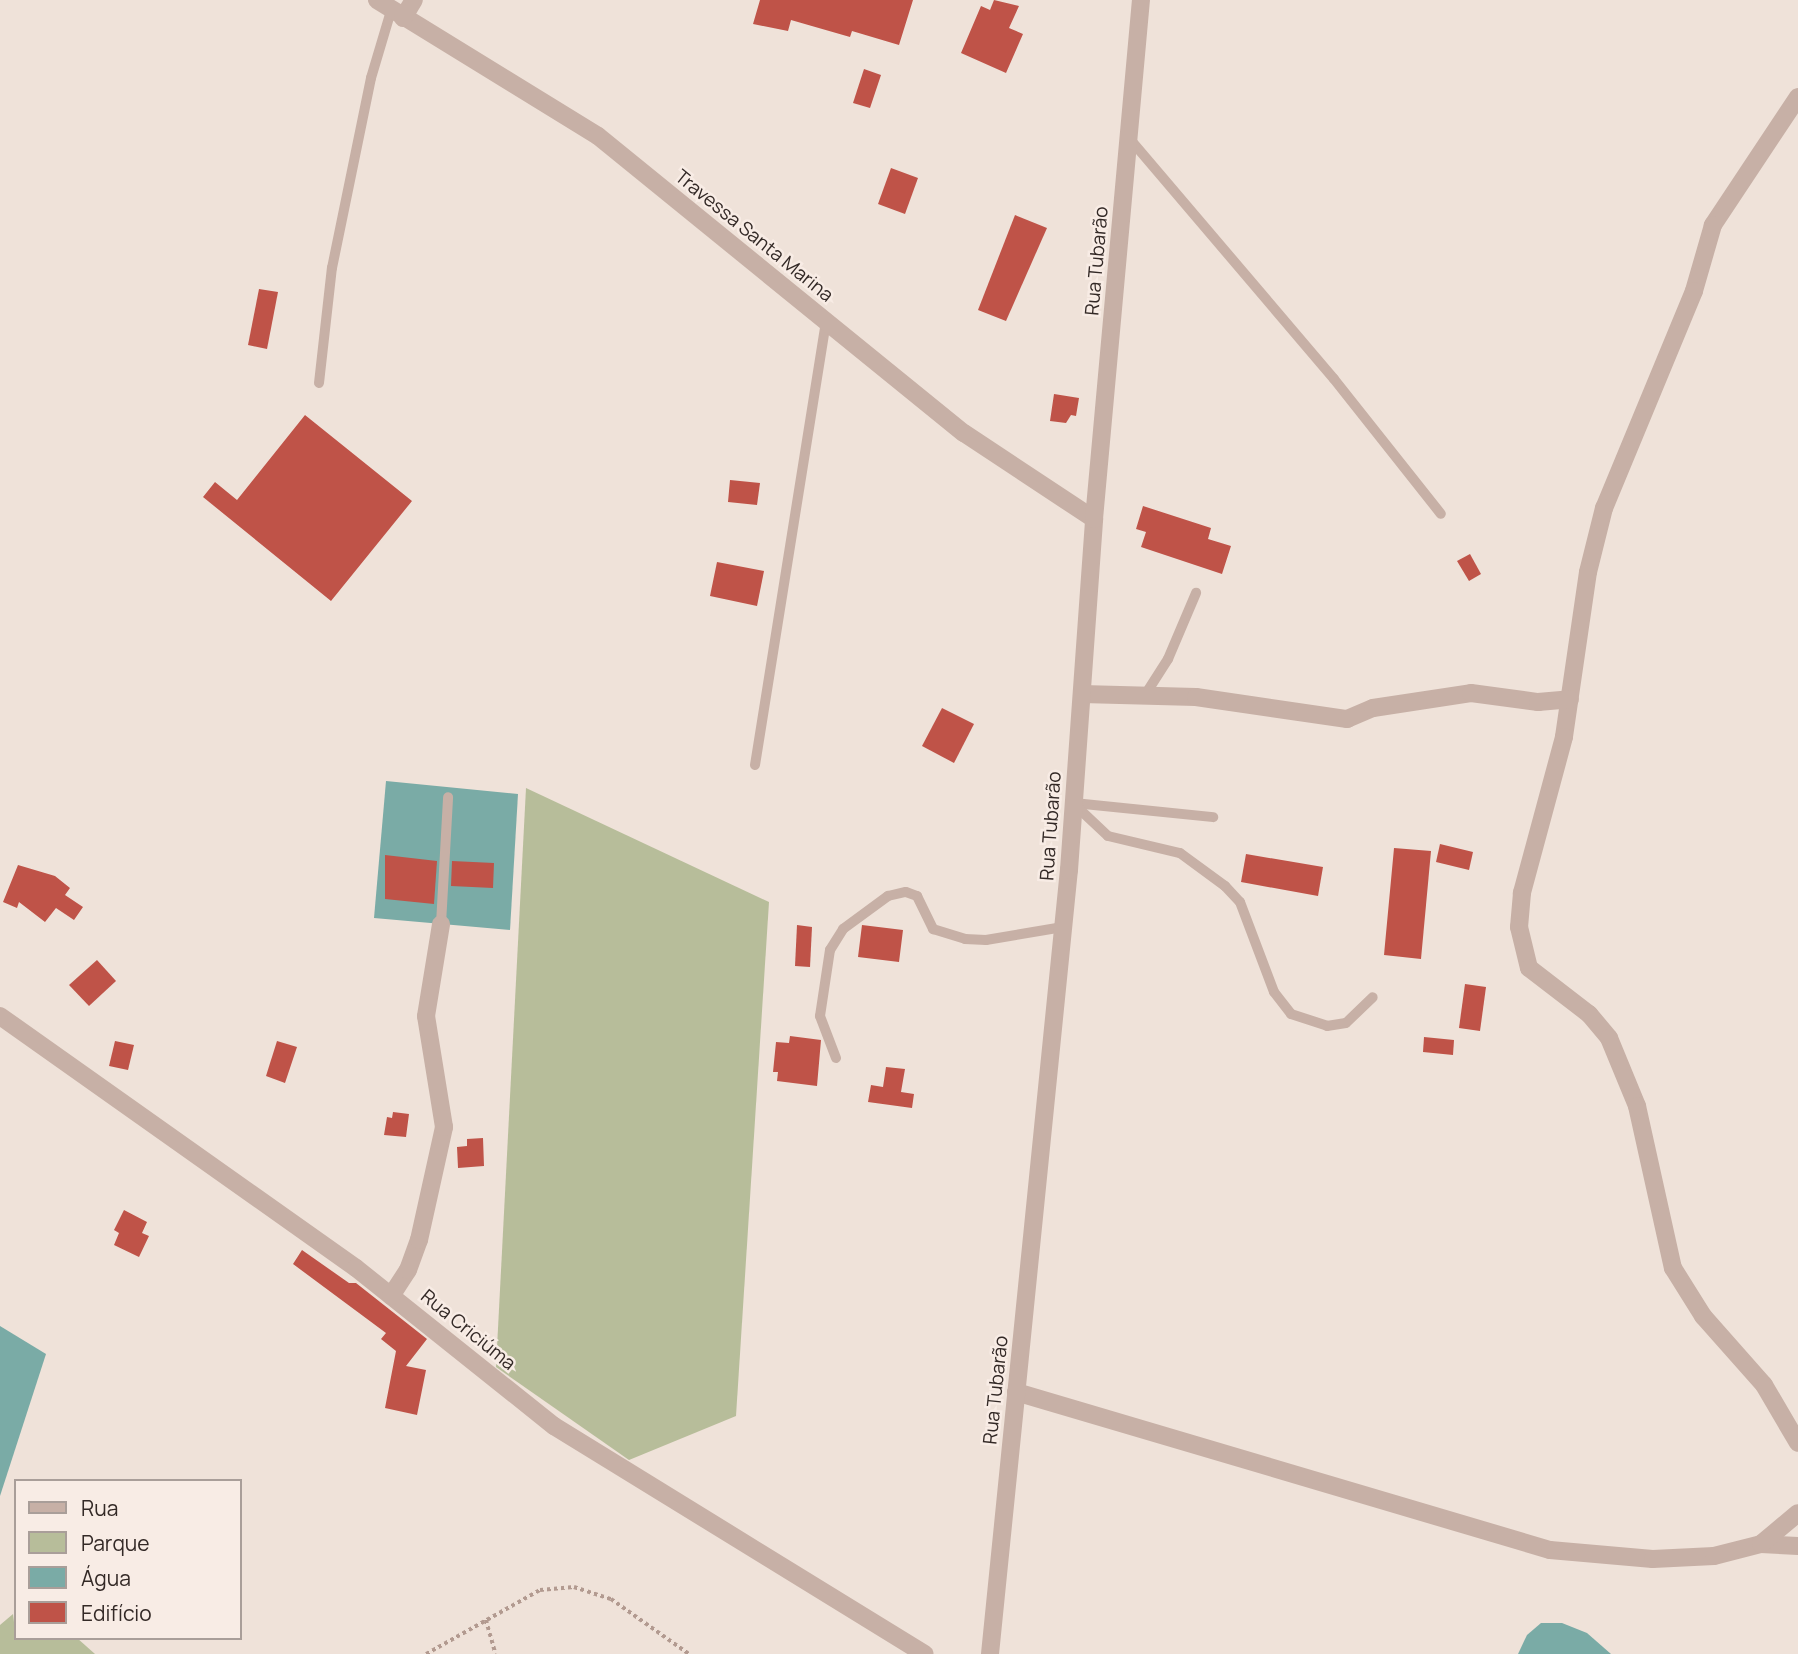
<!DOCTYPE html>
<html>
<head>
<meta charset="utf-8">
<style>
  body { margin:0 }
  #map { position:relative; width:1798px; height:1654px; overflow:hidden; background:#efe2d9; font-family:Manrope,sans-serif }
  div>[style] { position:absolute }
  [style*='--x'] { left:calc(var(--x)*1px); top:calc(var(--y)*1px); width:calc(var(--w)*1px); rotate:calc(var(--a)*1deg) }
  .green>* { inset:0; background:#b7bd9a }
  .water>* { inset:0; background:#7aaba6 }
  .building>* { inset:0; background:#bf5348 }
  .path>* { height:3.5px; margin-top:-1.75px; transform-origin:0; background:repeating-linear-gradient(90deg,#b29a90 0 3.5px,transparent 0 7px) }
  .lane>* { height:10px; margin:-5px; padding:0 5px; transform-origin:5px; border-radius:5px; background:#c7b0a6 }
  .street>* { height:18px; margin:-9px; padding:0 9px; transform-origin:9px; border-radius:9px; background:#c7b0a6 }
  span { translate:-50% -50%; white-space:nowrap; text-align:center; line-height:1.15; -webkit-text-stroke:5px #f8ece5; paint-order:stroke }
  .street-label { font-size:19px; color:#332926 }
  .legend { position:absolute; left:14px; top:1479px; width:228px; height:161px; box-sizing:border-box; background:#f8ece5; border:2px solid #a99e99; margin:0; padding:9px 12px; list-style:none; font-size:21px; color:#332926 }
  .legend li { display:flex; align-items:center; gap:14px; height:35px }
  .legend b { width:35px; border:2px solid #a99e99 }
</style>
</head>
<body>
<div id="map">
  <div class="green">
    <div style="clip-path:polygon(526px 788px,769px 902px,736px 1416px,629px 1460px,496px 1367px)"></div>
    <div style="clip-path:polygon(13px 1614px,16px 1638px,77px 1638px,95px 1654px,0 1654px,0 1625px)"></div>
  </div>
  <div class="water">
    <div style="clip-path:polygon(386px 781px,518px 794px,510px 930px,374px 918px)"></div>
    <div style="clip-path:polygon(0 1326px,46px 1354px,0 1496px)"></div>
    <div style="clip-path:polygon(1541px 1623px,1562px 1623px,1587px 1633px,1611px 1654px,1518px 1654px,1527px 1635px)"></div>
  </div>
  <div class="building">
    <div style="clip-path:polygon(760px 0,913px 0,899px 45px,852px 31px,850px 37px,791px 20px,788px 31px,753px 24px)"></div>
    <div style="clip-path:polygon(994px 0,1019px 6px,1009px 28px,1023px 34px,1006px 73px,961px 53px,981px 6px,990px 10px)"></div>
    <div style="clip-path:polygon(864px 69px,881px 75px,870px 108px,853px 103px)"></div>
    <div style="clip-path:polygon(891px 168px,918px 178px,905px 214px,878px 204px)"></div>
    <div style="clip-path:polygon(1015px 215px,1047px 228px,1006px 321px,978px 310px)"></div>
    <div style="clip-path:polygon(259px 289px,278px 292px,267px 349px,248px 345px)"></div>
    <div style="clip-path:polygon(1054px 394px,1079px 398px,1076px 416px,1071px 415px,1066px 423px,1050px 421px)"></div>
    <div style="clip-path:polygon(305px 415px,412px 501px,331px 601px,203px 497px,215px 482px,237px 500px)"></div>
    <div style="clip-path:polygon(730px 480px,760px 483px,757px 505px,728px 502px)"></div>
    <div style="clip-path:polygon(1143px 506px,1211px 528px,1208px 539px,1231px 546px,1222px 574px,1141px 547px,1146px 532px,1136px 529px)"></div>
    <div style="clip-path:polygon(1470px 554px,1481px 574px,1469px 581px,1457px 561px)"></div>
    <div style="clip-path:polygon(717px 562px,764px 571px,757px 606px,710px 596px)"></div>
    <div style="clip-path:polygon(942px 708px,974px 724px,954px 763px,922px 746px)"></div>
    <div style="clip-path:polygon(1440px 844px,1473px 852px,1469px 870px,1436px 862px)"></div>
    <div style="clip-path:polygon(1394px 848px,1431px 851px,1421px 959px,1384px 955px)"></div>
    <div style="clip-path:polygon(1246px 854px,1323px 867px,1318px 896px,1241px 882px)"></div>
    <div style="clip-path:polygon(385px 855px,437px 861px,434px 904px,385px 899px)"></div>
    <div style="clip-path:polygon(452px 861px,494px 863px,493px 888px,451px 886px)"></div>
    <div style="clip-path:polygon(18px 865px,55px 876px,70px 888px,65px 895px,83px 907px,74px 920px,56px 908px,45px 922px,19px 902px,17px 908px,3px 902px)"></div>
    <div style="clip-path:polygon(797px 925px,812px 927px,810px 967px,795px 966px)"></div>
    <div style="clip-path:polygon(862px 925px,903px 930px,899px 962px,858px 957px)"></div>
    <div style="clip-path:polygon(97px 960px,116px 981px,89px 1006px,69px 985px)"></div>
    <div style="clip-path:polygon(1465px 984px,1486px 987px,1480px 1031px,1459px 1028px)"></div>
    <div style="clip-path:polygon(790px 1036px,821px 1040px,817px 1086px,777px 1081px,778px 1072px,773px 1072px,776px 1042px,789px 1043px)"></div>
    <div style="clip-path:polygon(1424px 1037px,1454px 1040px,1453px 1055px,1423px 1052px)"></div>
    <div style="clip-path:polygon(115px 1041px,134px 1045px,128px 1070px,109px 1066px)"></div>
    <div style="clip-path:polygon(277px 1041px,297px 1047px,285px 1083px,266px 1076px)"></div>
    <div style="clip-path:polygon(886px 1067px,905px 1069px,901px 1092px,914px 1094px,912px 1108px,868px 1102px,871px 1085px,883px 1087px)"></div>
    <div style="clip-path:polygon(393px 1112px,409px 1114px,406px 1137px,384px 1135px,387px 1117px,392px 1118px)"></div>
    <div style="clip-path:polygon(483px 1138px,484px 1166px,458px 1168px,457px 1147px,467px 1146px,467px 1139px)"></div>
    <div style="clip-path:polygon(124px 1210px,147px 1222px,142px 1233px,149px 1236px,139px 1257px,114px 1245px,119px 1233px,114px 1230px)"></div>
    <div style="clip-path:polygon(302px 1250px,349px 1283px,356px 1283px,427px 1339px,406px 1366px,426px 1370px,417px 1415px,385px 1408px,396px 1351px,381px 1339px,386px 1333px,293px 1264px)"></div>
  </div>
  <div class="path">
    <div style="--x:486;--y:1620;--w:35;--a:74"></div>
    <div style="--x:426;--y:1654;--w:131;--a:-29.3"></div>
    <div style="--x:540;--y:1590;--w:34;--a:-5"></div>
    <div style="--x:574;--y:1587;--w:39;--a:18"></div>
    <div style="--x:611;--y:1599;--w:95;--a:35.2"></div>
  </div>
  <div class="lane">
    <div style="--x:1129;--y:138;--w:316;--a:49.6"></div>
    <div style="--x:1334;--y:379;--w:172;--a:51.6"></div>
    <div style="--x:319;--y:383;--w:116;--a:-83.6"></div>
    <div style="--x:332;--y:268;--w:194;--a:-78.4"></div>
    <div style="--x:371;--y:78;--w:70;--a:-73.4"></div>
    <div style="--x:1145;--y:695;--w:43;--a:-57.4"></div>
    <div style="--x:1168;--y:659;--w:72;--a:-67"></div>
    <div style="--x:755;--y:765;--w:449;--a:-80.9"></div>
    <div style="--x:1074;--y:803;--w:140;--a:5.8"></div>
    <div style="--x:1075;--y:805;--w:45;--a:43.2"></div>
    <div style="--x:1108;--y:836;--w:74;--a:13.3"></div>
    <div style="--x:1180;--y:853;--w:56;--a:36.3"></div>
    <div style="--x:1225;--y:886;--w:22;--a:47"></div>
    <div style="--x:1240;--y:902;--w:96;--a:69.3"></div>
    <div style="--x:1274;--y:992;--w:28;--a:52"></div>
    <div style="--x:1291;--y:1014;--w:38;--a:18"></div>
    <div style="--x:1327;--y:1026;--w:19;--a:-9"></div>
    <div style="--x:1346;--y:1023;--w:37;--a:-44"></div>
    <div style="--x:441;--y:924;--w:127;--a:-86.8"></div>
    <div style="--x:836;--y:1058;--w:45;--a:-110.9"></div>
    <div style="--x:820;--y:1016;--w:67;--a:-81.4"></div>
    <div style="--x:830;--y:950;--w:25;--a:-58"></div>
    <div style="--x:843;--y:929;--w:56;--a:-36.3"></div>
    <div style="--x:888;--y:896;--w:18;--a:-13"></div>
    <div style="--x:906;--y:892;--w:12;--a:20"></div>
    <div style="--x:917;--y:896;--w:37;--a:64"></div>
    <div style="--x:933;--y:929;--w:34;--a:17"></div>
    <div style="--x:965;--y:939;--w:21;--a:3"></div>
    <div style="--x:986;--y:940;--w:78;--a:-9.6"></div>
  </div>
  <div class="street">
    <div style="--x:377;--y:0;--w:259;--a:31.6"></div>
    <div style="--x:598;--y:136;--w:471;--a:39.1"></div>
    <div style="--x:964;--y:433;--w:156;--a:33.5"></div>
    <div style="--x:403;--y:18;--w:21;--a:-59"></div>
    <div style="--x:1798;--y:97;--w:154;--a:123.6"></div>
    <div style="--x:1713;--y:225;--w:69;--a:106.1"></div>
    <div style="--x:1694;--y:291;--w:235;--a:112.5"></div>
    <div style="--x:1604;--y:508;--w:66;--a:104"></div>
    <div style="--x:1588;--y:572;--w:167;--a:98.3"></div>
    <div style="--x:1564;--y:737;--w:162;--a:105.1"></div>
    <div style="--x:1522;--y:893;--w:34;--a:95"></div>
    <div style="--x:1519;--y:927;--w:42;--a:76.3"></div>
    <div style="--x:1529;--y:968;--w:76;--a:37.5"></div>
    <div style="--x:1589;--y:1014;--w:31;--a:50"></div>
    <div style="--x:1609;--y:1038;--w:74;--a:67.6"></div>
    <div style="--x:1637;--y:1106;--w:166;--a:77.5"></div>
    <div style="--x:1673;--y:1268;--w:57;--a:58"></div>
    <div style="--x:1703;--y:1316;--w:92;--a:48.5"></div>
    <div style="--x:1764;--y:1385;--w:67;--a:59.6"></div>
    <div style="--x:1082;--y:694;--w:114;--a:1.5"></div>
    <div style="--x:1196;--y:697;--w:153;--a:8.3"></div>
    <div style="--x:1347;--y:719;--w:28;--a:-23"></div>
    <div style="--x:1373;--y:708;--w:99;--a:-8.7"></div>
    <div style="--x:1471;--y:693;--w:68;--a:7.7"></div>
    <div style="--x:1538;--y:702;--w:32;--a:-5"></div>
    <div style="--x:0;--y:1016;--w:436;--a:35.3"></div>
    <div style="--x:356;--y:1268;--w:253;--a:38.6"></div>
    <div style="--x:554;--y:1426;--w:435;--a:31.6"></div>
    <div style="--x:391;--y:1296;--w:31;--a:-57"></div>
    <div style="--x:408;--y:1270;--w:32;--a:-70"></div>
    <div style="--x:419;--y:1240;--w:116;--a:-77.5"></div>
    <div style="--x:444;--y:1127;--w:112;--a:-99.2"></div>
    <div style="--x:426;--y:1016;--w:93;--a:-80.7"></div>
    <div style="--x:1016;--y:1392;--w:557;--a:16.48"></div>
    <div style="--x:1550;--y:1550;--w:103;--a:5"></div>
    <div style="--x:1653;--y:1559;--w:61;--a:-2.8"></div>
    <div style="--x:1714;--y:1556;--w:49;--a:-14.3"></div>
    <div style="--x:1761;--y:1544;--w:37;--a:3"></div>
    <div style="--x:1761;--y:1544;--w:48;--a:-40"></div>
    <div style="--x:990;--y:1654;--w:788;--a:-84.25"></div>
    <div style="--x:1069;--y:870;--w:352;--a:-85.9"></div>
    <div style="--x:1094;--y:519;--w:521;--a:-84.83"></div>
  </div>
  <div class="street-label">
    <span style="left:754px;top:236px;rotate:39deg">Travessa Santa Marina</span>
    <span style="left:1097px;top:261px;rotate:-85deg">Rua Tubarão</span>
    <span style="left:1051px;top:826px;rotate:-86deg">Rua Tubarão</span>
    <span style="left:468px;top:1330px;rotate:39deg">Rua Criciúma</span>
    <span style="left:996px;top:1390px;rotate:-84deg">Rua Tubarão</span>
  </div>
  <ul class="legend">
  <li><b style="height:9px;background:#c7b0a6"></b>Rua</li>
  <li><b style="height:19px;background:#b7bd9a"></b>Parque</li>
  <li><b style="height:19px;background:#7aaba6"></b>Água</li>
  <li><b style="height:19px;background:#bf5348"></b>Edifício</li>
  </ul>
</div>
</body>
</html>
